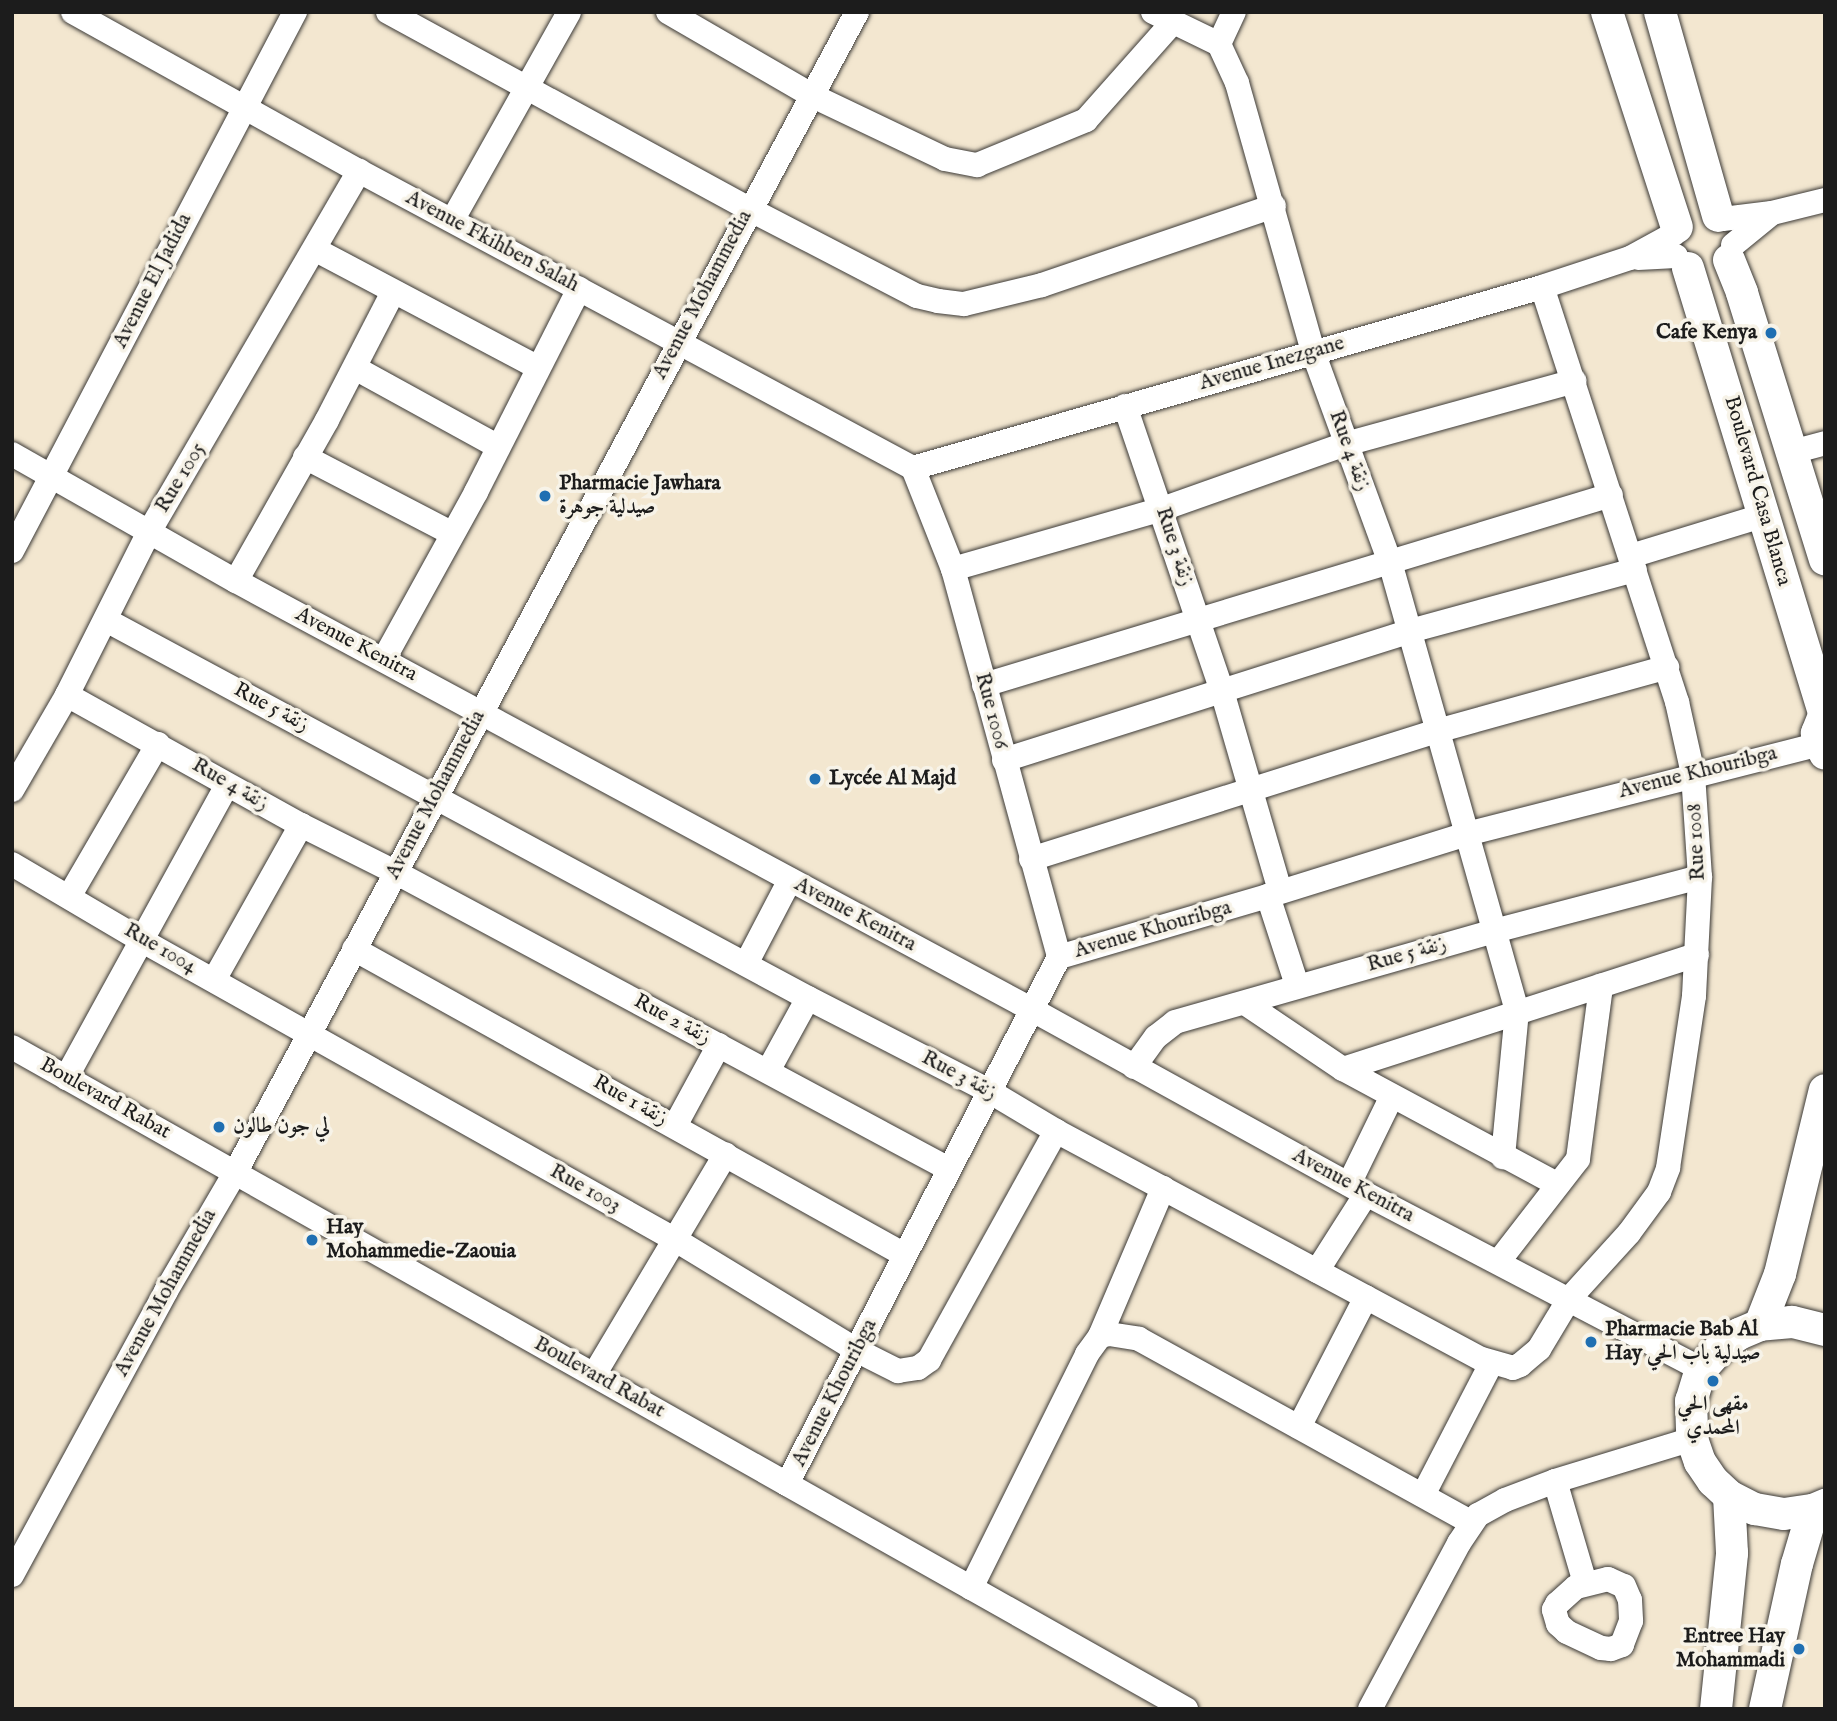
<!DOCTYPE html>
<html>
<head>
<meta charset="utf-8">
<style>
  body { margin:0 }
  #map { position:relative; width:1837px; height:1721px; overflow:hidden; background:#f3e7d0; font-family:"IM FELL English",Amiri,serif }
  div>[style] { position:absolute }
  [style*='--x'] { left:calc(var(--x)*1px); top:calc(var(--y)*1px); width:calc(var(--w)*1px); rotate:calc(var(--a)*1deg) }
  .roads { filter:drop-shadow(0 0 2px #3c3a37) drop-shadow(0 0 2px #3c3a37) }
  .minor>* { height:24px; margin:-12px; padding:0 12px; transform-origin:12px; border-radius:12px; background:#fff }
  .major>* { height:32px; margin:-16px; padding:0 16px; transform-origin:16px; border-radius:16px; background:#fff }
  .dots>* { width:19px; height:19px; translate:-50% -50%; box-sizing:border-box; border:4px solid #f7f3e8; border-radius:50% }
  span { translate:-50% -50%; white-space:nowrap; text-align:center; line-height:1.15; -webkit-text-stroke:7px #f7f3e8; paint-order:stroke }
  .street-label { font-size:21px; color:#1c1c1c }
  .poi-label { font-size:21px; color:#1c1c1c; font-weight:700 }
  .right { translate:-100% -50%; text-align:right }
  .left { translate:0 -50%; text-align:left }
  .frame { position:absolute; inset:0; border:14px solid #1c1c1c; pointer-events:none }
</style>
</head>
<body>
<div id="map">
  <div class="roads">
    <div class="minor">
      <div style="--x:73;--y:12;--w:327;--a:29.1"></div>
      <div style="--x:359;--y:171;--w:629;--a:28.2"></div>
      <div style="--x:388;--y:12;--w:411;--a:28.6"></div>
      <div style="--x:749;--y:209;--w:189;--a:27.4"></div>
      <div style="--x:917;--y:296;--w:22;--a:13"></div>
      <div style="--x:938;--y:301;--w:26;--a:7"></div>
      <div style="--x:964;--y:304;--w:80;--a:-13.7"></div>
      <div style="--x:1042;--y:285;--w:245;--a:-18.8"></div>
      <div style="--x:668;--y:12;--w:165;--a:30.1"></div>
      <div style="--x:811;--y:95;--w:148;--a:25.5"></div>
      <div style="--x:945;--y:159;--w:33;--a:11"></div>
      <div style="--x:977;--y:165;--w:118;--a:-22.4"></div>
      <div style="--x:1086;--y:120;--w:131;--a:-48.4"></div>
      <div style="--x:1153;--y:12;--w:73;--a:25.9"></div>
      <div style="--x:1219;--y:44;--w:43;--a:65.2"></div>
      <div style="--x:1237;--y:83;--w:280;--a:74.2"></div>
      <div style="--x:1313;--y:352;--w:224;--a:69.9"></div>
      <div style="--x:1390;--y:562;--w:467;--a:74.2"></div>
      <div style="--x:1517;--y:1011;--w:147;--a:95.5"></div>
      <div style="--x:1219;--y:44;--w:35;--a:-65"></div>
      <div style="--x:453;--y:219;--w:237;--a:-60.7"></div>
      <div style="--x:1723;--y:219;--w:49;--a:-7"></div>
      <div style="--x:1772;--y:213;--w:55;--a:-13.8"></div>
      <div style="--x:1733;--y:245;--w:49;--a:-39.2"></div>
      <div style="--x:316;--y:250;--w:250;--a:27.9"></div>
      <div style="--x:1638;--y:258;--w:38;--a:-3"></div>
      <div style="--x:355;--y:368;--w:162;--a:28.8"></div>
      <div style="--x:1125;--y:406;--w:301;--a:71.2"></div>
      <div style="--x:1222;--y:691;--w:207;--a:73.8"></div>
      <div style="--x:1792;--y:452;--w:34;--a:-15"></div>
      <div style="--x:12;--y:454;--w:257;--a:29.6"></div>
      <div style="--x:236;--y:581;--w:903;--a:28.3"></div>
      <div style="--x:1031;--y:1009;--w:383;--a:28.9"></div>
      <div style="--x:1366;--y:1194;--w:378;--a:27.6"></div>
      <div style="--x:305;--y:457;--w:165;--a:27.5"></div>
      <div style="--x:913;--y:468;--w:655;--a:-16.05"></div>
      <div style="--x:1542;--y:287;--w:93;--a:-18.2"></div>
      <div style="--x:1630;--y:258;--w:50;--a:-28.6"></div>
      <div style="--x:913;--y:468;--w:109;--a:68.4"></div>
      <div style="--x:953;--y:569;--w:402;--a:74.7"></div>
      <div style="--x:12;--y:551;--w:609;--a:-62.3"></div>
      <div style="--x:1631;--y:556;--w:140;--a:-17"></div>
      <div style="--x:953;--y:569;--w:217;--a:-16"></div>
      <div style="--x:1162;--y:509;--w:195;--a:-19.5"></div>
      <div style="--x:1346;--y:444;--w:237;--a:-15.4"></div>
      <div style="--x:236;--y:581;--w:185;--a:-60.5"></div>
      <div style="--x:327;--y:420;--w:144;--a:-62.7"></div>
      <div style="--x:106;--y:620;--w:797;--a:28.3"></div>
      <div style="--x:808;--y:998;--w:203;--a:27.2"></div>
      <div style="--x:989;--y:1091;--w:78;--a:30.8"></div>
      <div style="--x:1056;--y:1131;--w:483;--a:28.2"></div>
      <div style="--x:1482;--y:1359;--w:32;--a:16"></div>
      <div style="--x:1513;--y:1368;--w:8;--a:-23"></div>
      <div style="--x:1520;--y:1365;--w:25;--a:-40"></div>
      <div style="--x:1539;--y:1349;--w:58;--a:-59"></div>
      <div style="--x:1569;--y:1299;--w:89;--a:-47.7"></div>
      <div style="--x:1629;--y:1233;--w:51;--a:-53.8"></div>
      <div style="--x:1659;--y:1192;--w:26;--a:-69"></div>
      <div style="--x:1668;--y:1168;--w:174;--a:-81.4"></div>
      <div style="--x:1694;--y:996;--w:119;--a:-87.1"></div>
      <div style="--x:1700;--y:877;--w:103;--a:-93.9"></div>
      <div style="--x:1693;--y:774;--w:74;--a:-102.5"></div>
      <div style="--x:1677;--y:702;--w:436;--a:-108"></div>
      <div style="--x:384;--y:659;--w:191;--a:-61.1"></div>
      <div style="--x:476;--y:492;--w:228;--a:-63.1"></div>
      <div style="--x:984;--y:685;--w:655;--a:-16.86"></div>
      <div style="--x:67;--y:695;--w:268;--a:29.1"></div>
      <div style="--x:301;--y:825;--w:105;--a:26.6"></div>
      <div style="--x:395;--y:872;--w:629;--a:28.2"></div>
      <div style="--x:1004;--y:760;--w:426;--a:-17.6"></div>
      <div style="--x:1410;--y:631;--w:233;--a:-15.2"></div>
      <div style="--x:12;--y:790;--w:110;--a:-59.9"></div>
      <div style="--x:67;--y:695;--w:182;--a:-63.3"></div>
      <div style="--x:149;--y:532;--w:418;--a:-59.8"></div>
      <div style="--x:1031;--y:859;--w:426;--a:-17.5"></div>
      <div style="--x:1437;--y:731;--w:239;--a:-15.5"></div>
      <div style="--x:12;--y:864;--w:150;--a:30.5"></div>
      <div style="--x:141;--y:940;--w:611;--a:29.29"></div>
      <div style="--x:674;--y:1239;--w:215;--a:31.3"></div>
      <div style="--x:858;--y:1351;--w:45;--a:26.6"></div>
      <div style="--x:898;--y:1371;--w:20;--a:-9"></div>
      <div style="--x:918;--y:1368;--w:14;--a:-36"></div>
      <div style="--x:929;--y:1360;--w:262;--a:-61"></div>
      <div style="--x:70;--y:895;--w:175;--a:-59.8"></div>
      <div style="--x:1268;--y:896;--w:94;--a:72"></div>
      <div style="--x:354;--y:949;--w:630;--a:29.05"></div>
      <div style="--x:746;--y:964;--w:95;--a:-62.4"></div>
      <div style="--x:214;--y:980;--w:178;--a:-60.7"></div>
      <div style="--x:1245;--y:1003;--w:118;--a:34"></div>
      <div style="--x:1343;--y:1069;--w:244;--a:28.3"></div>
      <div style="--x:12;--y:1047;--w:1348;--a:29.42"></div>
      <div style="--x:1134;--y:1067;--w:37;--a:-54"></div>
      <div style="--x:1156;--y:1037;--w:24;--a:-38"></div>
      <div style="--x:1175;--y:1022;--w:332;--a:-15.9"></div>
      <div style="--x:1494;--y:931;--w:213;--a:-14.7"></div>
      <div style="--x:1343;--y:1069;--w:372;--a:-17.9"></div>
      <div style="--x:768;--y:1071;--w:83;--a:-61.3"></div>
      <div style="--x:66;--y:1078;--w:334;--a:-61.2"></div>
      <div style="--x:675;--y:1126;--w:92;--a:-61.5"></div>
      <div style="--x:1349;--y:1184;--w:98;--a:-64"></div>
      <div style="--x:1499;--y:1261;--w:129;--a:-52.2"></div>
      <div style="--x:1578;--y:1159;--w:175;--a:-82.4"></div>
      <div style="--x:1317;--y:1271;--w:91;--a:-57.5"></div>
      <div style="--x:1100;--y:1336;--w:161;--a:-66.9"></div>
      <div style="--x:594;--y:1375;--w:257;--a:-59.2"></div>
      <div style="--x:1299;--y:1427;--w:146;--a:-62.7"></div>
      <div style="--x:1555;--y:1481;--w:106;--a:73.6"></div>
      <div style="--x:787;--y:1484;--w:593;--a:-62.7"></div>
      <div style="--x:1059;--y:957;--w:218;--a:-16.3"></div>
      <div style="--x:1268;--y:896;--w:208;--a:-17.3"></div>
      <div style="--x:1467;--y:834;--w:363;--a:-14.3"></div>
      <div style="--x:1423;--y:1495;--w:148;--a:-62.6"></div>
      <div style="--x:12;--y:1575;--w:323;--a:-61.5"></div>
      <div style="--x:166;--y:1291;--w:137;--a:-59.7"></div>
      <div style="--x:235;--y:1173;--w:1317;--a:-61.82"></div>
      <div style="--x:1608;--y:1579;--w:17;--a:24"></div>
      <div style="--x:1624;--y:1586;--w:15;--a:67"></div>
      <div style="--x:1630;--y:1600;--w:21;--a:87"></div>
      <div style="--x:1631;--y:1621;--w:26;--a:111"></div>
      <div style="--x:1622;--y:1645;--w:12;--a:160"></div>
      <div style="--x:1611;--y:1649;--w:10;--a:-174"></div>
      <div style="--x:1601;--y:1648;--w:38;--a:-155"></div>
      <div style="--x:1567;--y:1632;--w:12;--a:-138"></div>
      <div style="--x:1558;--y:1624;--w:15;--a:-106"></div>
      <div style="--x:1554;--y:1610;--w:7;--a:-63"></div>
      <div style="--x:1557;--y:1604;--w:25;--a:-42"></div>
      <div style="--x:1576;--y:1587;--w:33;--a:-14"></div>
      <div style="--x:971;--y:1588;--w:261;--a:-63.6"></div>
      <div style="--x:1087;--y:1354;--w:22;--a:-54"></div>
      <div style="--x:1100;--y:1336;--w:9;--a:-13"></div>
      <div style="--x:1109;--y:1334;--w:30;--a:9"></div>
      <div style="--x:1139;--y:1339;--w:380;--a:28.9"></div>
      <div style="--x:1370;--y:1709;--w:188;--a:-61.8"></div>
      <div style="--x:1459;--y:1543;--w:34;--a:-56"></div>
      <div style="--x:1478;--y:1515;--w:31;--a:-29"></div>
      <div style="--x:1505;--y:1500;--w:53;--a:-20.8"></div>
      <div style="--x:1555;--y:1481;--w:143;--a:-17"></div>
    </div>
    <div class="major">
      <div style="--x:1607;--y:12;--w:226;--a:72"></div>
      <div style="--x:1660;--y:12;--w:212;--a:74.1"></div>
      <div style="--x:1729;--y:260;--w:35;--a:68"></div>
      <div style="--x:1742;--y:293;--w:279;--a:72.7"></div>
      <div style="--x:1688;--y:268;--w:466;--a:73"></div>
      <div style="--x:1825;--y:713;--w:22;--a:112"></div>
      <div style="--x:1817;--y:733;--w:22;--a:69"></div>
      <div style="--x:1760;--y:1325;--w:55;--a:-68.6"></div>
      <div style="--x:1780;--y:1274;--w:189;--a:-76.3"></div>
      <div style="--x:1825;--y:1330;--w:34;--a:-166"></div>
      <div style="--x:1792;--y:1322;--w:32;--a:175"></div>
      <div style="--x:1760;--y:1325;--w:23;--a:157"></div>
      <div style="--x:1739;--y:1334;--w:21;--a:145"></div>
      <div style="--x:1722;--y:1346;--w:31;--a:132"></div>
      <div style="--x:1701;--y:1369;--w:34;--a:107"></div>
      <div style="--x:1691;--y:1401;--w:38;--a:88"></div>
      <div style="--x:1692;--y:1439;--w:24;--a:71"></div>
      <div style="--x:1700;--y:1462;--w:23;--a:56"></div>
      <div style="--x:1713;--y:1481;--w:22;--a:43"></div>
      <div style="--x:1729;--y:1496;--w:29;--a:27"></div>
      <div style="--x:1755;--y:1509;--w:29;--a:10"></div>
      <div style="--x:1784;--y:1514;--w:29;--a:-8"></div>
      <div style="--x:1813;--y:1510;--w:13;--a:-23"></div>
      <div style="--x:1716;--y:1709;--w:157;--a:-84.1"></div>
      <div style="--x:1732;--y:1553;--w:57;--a:-93"></div>
      <div style="--x:1765;--y:1709;--w:148;--a:-77.6"></div>
      <div style="--x:1797;--y:1564;--w:56;--a:-73.5"></div>
    </div>
  </div>
  <div class="dots">
    <div style="left:1771px;top:333px;background:#1f6fb2"></div>
    <div style="left:545px;top:496px;background:#1f6fb2"></div>
    <div style="left:815px;top:779px;background:#1f6fb2"></div>
    <div style="left:219px;top:1127px;background:#1f6fb2"></div>
    <div style="left:312px;top:1240px;background:#1f6fb2"></div>
    <div style="left:1591px;top:1342px;background:#1f6fb2"></div>
    <div style="left:1713px;top:1381px;background:#1f6fb2"></div>
    <div style="left:1799px;top:1649px;background:#1f6fb2"></div>
  </div>
  <div class="street-label">
    <span style="left:492px;top:242px;rotate:28deg">Avenue Fkihben Salah</span>
    <span style="left:153px;top:281px;rotate:-63deg">Avenue El Jadida</span>
    <span style="left:703px;top:295px;rotate:-62deg">Avenue Mohammedia</span>
    <span style="left:1272px;top:364px;rotate:-16deg">Avenue Inezgane</span>
    <span style="left:1349px;top:451px;rotate:70deg">Rue 4 زنقة</span>
    <span style="left:181px;top:478px;rotate:-59deg">Rue 1005</span>
    <span style="left:1757px;top:491px;rotate:74deg">Boulevard Casa Blanca</span>
    <span style="left:1174px;top:547px;rotate:72deg">Rue 3 زنقة</span>
    <span style="left:356px;top:645px;rotate:28deg">Avenue Kenitra</span>
    <span style="left:271px;top:708px;rotate:28deg">Rue 5 زنقة</span>
    <span style="left:991px;top:711px;rotate:75deg">Rue 1006</span>
    <span style="left:1698px;top:773px;rotate:-14deg">Avenue Khouribga</span>
    <span style="left:230px;top:785px;rotate:30deg">Rue 4 زنقة</span>
    <span style="left:436px;top:795px;rotate:-62deg">Avenue Mohammedia</span>
    <span style="left:1697px;top:842px;rotate:-93deg">Rue 1008</span>
    <span style="left:855px;top:915px;rotate:28deg">Avenue Kenitra</span>
    <span style="left:1153px;top:930px;rotate:-16deg">Avenue Khouribga</span>
    <span style="left:160px;top:949px;rotate:30deg">Rue 1004</span>
    <span style="left:1407px;top:955px;rotate:-16deg">Rue 5 زنقة</span>
    <span style="left:672px;top:1020px;rotate:28deg">Rue 2 زنقة</span>
    <span style="left:959px;top:1076px;rotate:28deg">Rue 3 زنقة</span>
    <span style="left:105px;top:1099px;rotate:29deg">Boulevard Rabat</span>
    <span style="left:630px;top:1101px;rotate:29deg">Rue 1 زنقة</span>
    <span style="left:1353px;top:1186px;rotate:28deg">Avenue Kenitra</span>
    <span style="left:585px;top:1189px;rotate:29deg">Rue 1003</span>
    <span style="left:166px;top:1293px;rotate:-61deg">Avenue Mohammedia</span>
    <span style="left:599px;top:1378px;rotate:29deg">Boulevard Rabat</span>
    <span style="left:835px;top:1393px;rotate:-63deg">Avenue Khouribga</span>
  </div>
  <div class="poi-label">
    <span class="right" style="left:1757px;top:333px">Cafe Kenya</span>
    <span class="left" style="left:559px;top:496px">Pharmacie Jawhara<br>صيدلية جوهرة</span>
    <span class="left" style="left:829px;top:779px">Lycée Al Majd</span>
    <span class="left" style="left:233px;top:1127px">لي جون طالون</span>
    <span class="left" style="left:326px;top:1240px">Hay<br>Mohammedie-Zaouia</span>
    <span class="left" style="left:1605px;top:1342px">Pharmacie Bab Al<br>Hay صيدلية باب الحي</span>
    <span style="left:1713px;top:1417px">مقهى الحي<br>المحمدي</span>
    <span class="right" style="left:1785px;top:1649px">Entree Hay<br>Mohammadi</span>
  </div>
  <div class="frame"></div>
</div>
</body>
</html>
